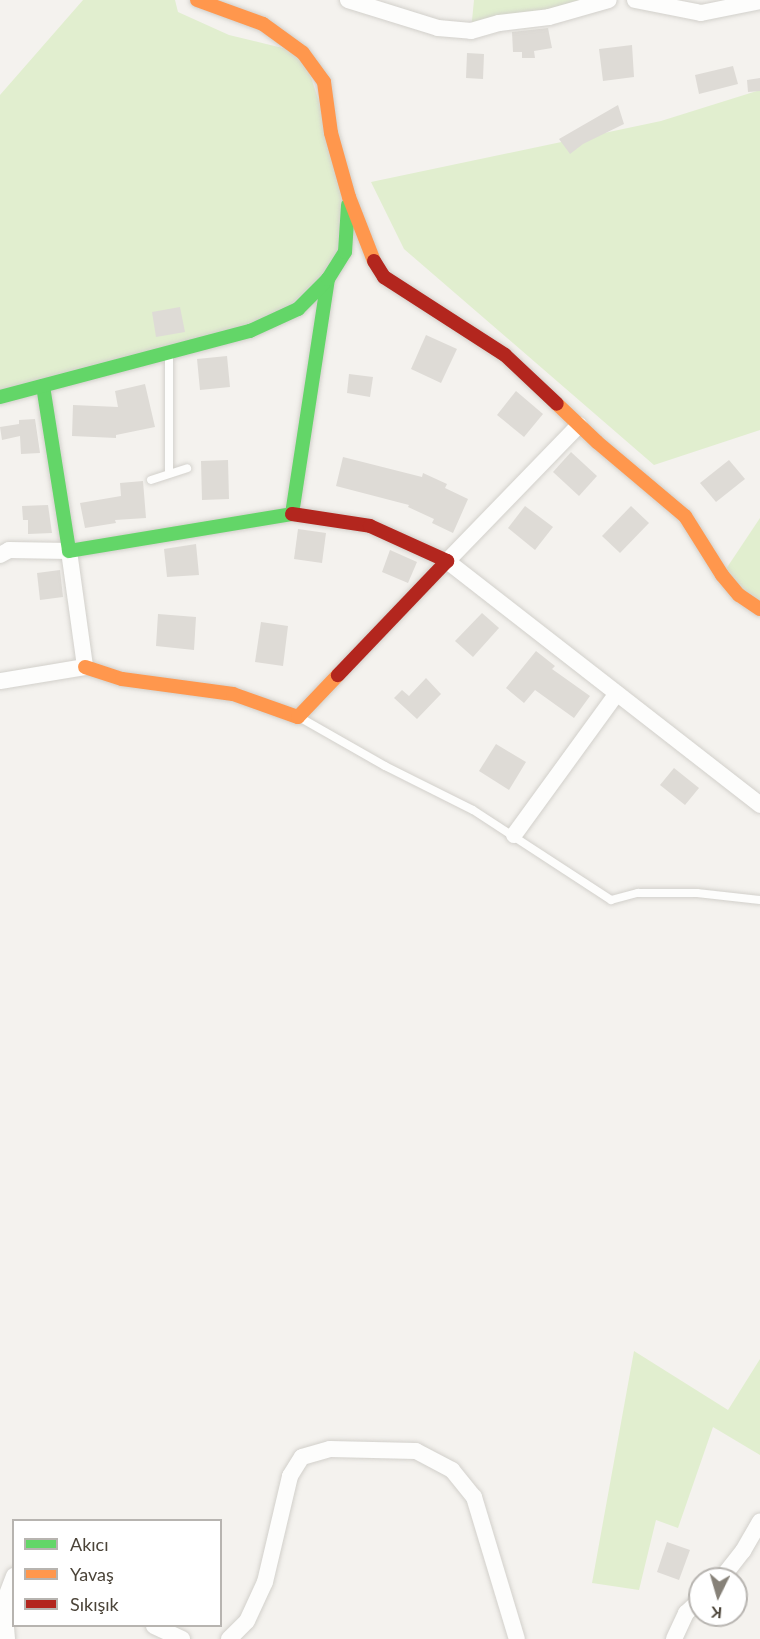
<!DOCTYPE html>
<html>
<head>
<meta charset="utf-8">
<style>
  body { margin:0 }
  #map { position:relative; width:760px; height:1639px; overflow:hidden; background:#f4f2ee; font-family:Lato,sans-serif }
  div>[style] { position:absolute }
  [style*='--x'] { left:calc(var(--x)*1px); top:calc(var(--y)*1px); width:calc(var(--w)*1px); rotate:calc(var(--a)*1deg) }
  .green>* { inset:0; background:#e1eecf }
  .building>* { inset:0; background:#dedbd6 }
  .roads { filter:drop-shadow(0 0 2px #d2d0cb) drop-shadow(0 0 2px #d2d0cb) }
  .lane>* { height:8px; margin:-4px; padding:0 4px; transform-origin:4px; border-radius:4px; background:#fdfdfc }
  .street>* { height:16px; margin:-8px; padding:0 8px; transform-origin:8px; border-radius:8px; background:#fdfdfc }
  .fast>* { height:14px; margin:-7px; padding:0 7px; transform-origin:7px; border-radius:7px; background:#63d668 }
  .slow>* { height:14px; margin:-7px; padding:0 7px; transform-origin:7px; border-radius:7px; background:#ff974d }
  .jam>* { height:14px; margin:-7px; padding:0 7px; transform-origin:7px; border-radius:7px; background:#b3261e }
  span { translate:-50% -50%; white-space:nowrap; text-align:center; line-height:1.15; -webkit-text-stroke:4.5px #fff; paint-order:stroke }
  .legend { position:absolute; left:12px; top:1519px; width:210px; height:108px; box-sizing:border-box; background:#fff; border:2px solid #b7b4b0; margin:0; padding:8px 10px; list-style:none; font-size:18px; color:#4b4439 }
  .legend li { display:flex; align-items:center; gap:12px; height:30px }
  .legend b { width:30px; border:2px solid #b7b4b0 }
  .north { position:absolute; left:688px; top:1567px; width:60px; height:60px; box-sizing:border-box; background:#fff; border:2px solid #b7b4b0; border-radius:50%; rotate:185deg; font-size:16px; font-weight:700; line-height:24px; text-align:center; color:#4b4439 }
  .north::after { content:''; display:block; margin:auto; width:21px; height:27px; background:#868178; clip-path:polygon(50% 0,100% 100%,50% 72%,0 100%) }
</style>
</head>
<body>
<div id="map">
  <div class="green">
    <div style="clip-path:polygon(83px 0,175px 0,178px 12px,229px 35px,303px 53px,340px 166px,345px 252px,276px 319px,0 397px,0 95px)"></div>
    <div style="clip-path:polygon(474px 0,609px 0,471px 31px)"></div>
    <div style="clip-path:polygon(760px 90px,760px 430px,654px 465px,404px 249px,371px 182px,661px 121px)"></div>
    <div style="clip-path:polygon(760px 518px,760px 609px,722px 575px)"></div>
    <div style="clip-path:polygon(634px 1351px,728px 1410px,760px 1359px,760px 1455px,713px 1427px,678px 1528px,656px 1520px,639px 1590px,592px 1583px)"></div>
  </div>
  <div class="building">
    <div style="clip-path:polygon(548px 28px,552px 48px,534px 51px,535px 58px,522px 58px,522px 52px,513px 52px,512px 32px)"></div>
    <div style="clip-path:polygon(632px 45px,634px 77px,603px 81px,599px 49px)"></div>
    <div style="clip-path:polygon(467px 53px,484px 54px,483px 79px,466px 78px)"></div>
    <div style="clip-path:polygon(733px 66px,738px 84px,699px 94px,695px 75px)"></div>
    <div style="clip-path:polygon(760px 78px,760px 91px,748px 92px,747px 80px)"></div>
    <div style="clip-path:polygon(618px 105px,624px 124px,583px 144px,570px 154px,559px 139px)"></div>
    <div style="clip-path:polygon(180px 307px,185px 332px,156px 337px,152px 312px)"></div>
    <div style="clip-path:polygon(426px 335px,457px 349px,441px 383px,411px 369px)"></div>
    <div style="clip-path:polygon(227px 356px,230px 387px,200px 390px,197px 359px)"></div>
    <div style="clip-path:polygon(349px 374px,373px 377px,370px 397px,347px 393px)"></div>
    <div style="clip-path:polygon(145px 384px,155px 427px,116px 435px,116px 438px,72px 436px,73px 405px,118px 407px,115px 391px)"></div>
    <div style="clip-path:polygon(516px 391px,543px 414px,524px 437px,497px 415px)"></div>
    <div style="clip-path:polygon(35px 419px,40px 453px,21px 454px,20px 436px,2px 440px,0 427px,19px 424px,19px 420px)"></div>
    <div style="clip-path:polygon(571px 452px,597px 476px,579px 496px,553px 472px)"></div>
    <div style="clip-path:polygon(343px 457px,422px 477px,423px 473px,447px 484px,445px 488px,468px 499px,453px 533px,432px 523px,434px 519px,408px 507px,409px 505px,336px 486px)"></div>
    <div style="clip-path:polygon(228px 460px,229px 499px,202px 500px,201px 461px)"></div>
    <div style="clip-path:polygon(729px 460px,745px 479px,716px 502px,700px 483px)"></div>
    <div style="clip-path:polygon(143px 481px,146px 518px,115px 520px,116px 523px,85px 528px,80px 503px,121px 496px,120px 483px)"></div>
    <div style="clip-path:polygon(48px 505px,52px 533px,28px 534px,28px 520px,23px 520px,22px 506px)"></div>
    <div style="clip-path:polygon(525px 506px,553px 527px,535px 550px,508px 528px)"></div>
    <div style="clip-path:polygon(631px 506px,649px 523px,620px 553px,602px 536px)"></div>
    <div style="clip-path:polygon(298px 529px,326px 533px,322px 563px,294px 559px)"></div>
    <div style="clip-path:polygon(196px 544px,199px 575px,167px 577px,164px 549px)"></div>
    <div style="clip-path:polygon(390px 550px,417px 562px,408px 583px,382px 572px)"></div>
    <div style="clip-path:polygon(60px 570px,63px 597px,40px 600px,37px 573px)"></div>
    <div style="clip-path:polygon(482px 613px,499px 628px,473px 657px,455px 641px)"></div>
    <div style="clip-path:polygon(158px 614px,196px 617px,194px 650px,156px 646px)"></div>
    <div style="clip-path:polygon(261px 622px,288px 626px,283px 666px,255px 662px)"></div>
    <div style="clip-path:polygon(536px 651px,555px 666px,552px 669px,590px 696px,574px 718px,535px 690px,524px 703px,506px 688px)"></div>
    <div style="clip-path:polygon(426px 678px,441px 694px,417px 719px,394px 698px,402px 690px,409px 696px)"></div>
    <div style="clip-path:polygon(496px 744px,526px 762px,509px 790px,479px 771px)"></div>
    <div style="clip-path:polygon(674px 768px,699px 788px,685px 805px,660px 785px)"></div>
    <div style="clip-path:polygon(667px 1542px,690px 1550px,679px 1580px,657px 1572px)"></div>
  </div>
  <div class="roads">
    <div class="lane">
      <div style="--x:169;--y:472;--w:119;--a:-90"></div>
      <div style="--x:151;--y:480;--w:38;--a:-18"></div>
      <div style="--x:299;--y:717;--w:99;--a:29.7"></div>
      <div style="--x:385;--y:766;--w:98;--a:26.6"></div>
      <div style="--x:473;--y:810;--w:165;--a:33.1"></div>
      <div style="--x:611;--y:900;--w:28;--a:-15"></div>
      <div style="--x:638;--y:893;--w:59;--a:0"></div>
      <div style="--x:697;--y:893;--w:63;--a:6.3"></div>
    </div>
    <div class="street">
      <div style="--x:348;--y:0;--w:94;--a:17.3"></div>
      <div style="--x:438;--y:28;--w:33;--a:5"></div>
      <div style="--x:471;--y:31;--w:29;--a:-16"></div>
      <div style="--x:499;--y:23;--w:50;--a:-6.8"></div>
      <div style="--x:549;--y:17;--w:62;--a:-15.8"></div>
      <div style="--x:635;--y:0;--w:67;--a:11.1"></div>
      <div style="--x:701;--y:13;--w:60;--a:-11.5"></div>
      <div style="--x:579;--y:425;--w:190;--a:134.1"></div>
      <div style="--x:447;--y:561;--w:397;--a:37.9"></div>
      <div style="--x:0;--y:555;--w:10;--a:-29"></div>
      <div style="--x:9;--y:550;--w:60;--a:1"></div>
      <div style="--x:69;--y:551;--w:117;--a:82.1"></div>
      <div style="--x:85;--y:667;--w:86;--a:170.6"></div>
      <div style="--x:514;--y:835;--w:175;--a:-54"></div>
      <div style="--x:721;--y:1579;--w:36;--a:-52"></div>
      <div style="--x:743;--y:1551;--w:34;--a:-60"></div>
      <div style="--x:154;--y:1626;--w:31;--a:25"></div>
      <div style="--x:7;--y:1639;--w:37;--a:-95"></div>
      <div style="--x:4;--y:1602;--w:28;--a:-69"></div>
      <div style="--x:229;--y:1639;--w:25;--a:-45"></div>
      <div style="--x:247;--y:1621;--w:43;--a:-65.2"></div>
      <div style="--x:265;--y:1582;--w:109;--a:-76.7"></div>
      <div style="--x:290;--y:1476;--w:22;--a:-58"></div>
      <div style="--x:302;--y:1457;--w:29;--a:-16"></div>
      <div style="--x:330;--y:1449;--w:86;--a:1.3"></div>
      <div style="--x:416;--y:1451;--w:41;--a:27.8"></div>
      <div style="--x:452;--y:1470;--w:35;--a:51"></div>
      <div style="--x:474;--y:1497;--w:148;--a:73.2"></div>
      <div style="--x:674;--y:1639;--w:29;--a:-65"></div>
      <div style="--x:686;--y:1613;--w:19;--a:-43"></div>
    </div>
    <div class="fast">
      <div style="--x:43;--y:386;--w:167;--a:81"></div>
      <div style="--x:69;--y:551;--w:226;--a:-9.4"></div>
      <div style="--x:292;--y:514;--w:238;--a:-81.3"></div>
      <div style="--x:0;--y:397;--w:259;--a:-14.8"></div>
      <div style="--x:250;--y:331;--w:53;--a:-24.6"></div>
      <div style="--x:298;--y:309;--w:42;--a:-45"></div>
      <div style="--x:328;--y:279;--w:32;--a:-58"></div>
      <div style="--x:345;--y:252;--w:47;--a:-86.3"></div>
    </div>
    <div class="slow">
      <div style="--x:197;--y:0;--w:70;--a:20"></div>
      <div style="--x:263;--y:24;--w:49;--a:35.9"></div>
      <div style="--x:303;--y:53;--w:36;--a:54"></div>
      <div style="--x:324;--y:82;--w:51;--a:82.2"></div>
      <div style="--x:331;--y:133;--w:66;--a:74.3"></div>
      <div style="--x:349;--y:197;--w:69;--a:68.7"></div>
      <div style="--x:557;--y:404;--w:55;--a:43.5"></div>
      <div style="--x:597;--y:442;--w:115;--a:40.1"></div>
      <div style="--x:685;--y:516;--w:70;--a:57.9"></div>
      <div style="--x:722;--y:575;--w:26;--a:50"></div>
      <div style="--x:739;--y:595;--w:25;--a:34"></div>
      <div style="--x:85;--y:667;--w:39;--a:18"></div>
      <div style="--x:122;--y:679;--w:112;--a:7.7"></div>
      <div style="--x:233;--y:694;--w:69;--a:19.5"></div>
      <div style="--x:298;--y:717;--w:58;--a:-46.4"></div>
    </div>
    <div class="jam">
      <div style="--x:374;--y:261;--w:19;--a:58"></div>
      <div style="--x:384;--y:277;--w:144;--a:32.8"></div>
      <div style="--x:505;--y:355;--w:71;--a:43.3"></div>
      <div style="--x:292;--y:514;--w:79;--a:8.7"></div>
      <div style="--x:370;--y:526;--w:85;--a:24.4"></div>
      <div style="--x:447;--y:561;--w:158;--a:133.7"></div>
    </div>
  </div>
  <ul class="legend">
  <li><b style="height:8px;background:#63d668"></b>Akıcı</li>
  <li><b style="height:8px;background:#ff974d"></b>Yavaş</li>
  <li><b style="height:8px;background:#b3261e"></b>Sıkışık</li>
  </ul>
  <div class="north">K</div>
</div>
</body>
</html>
